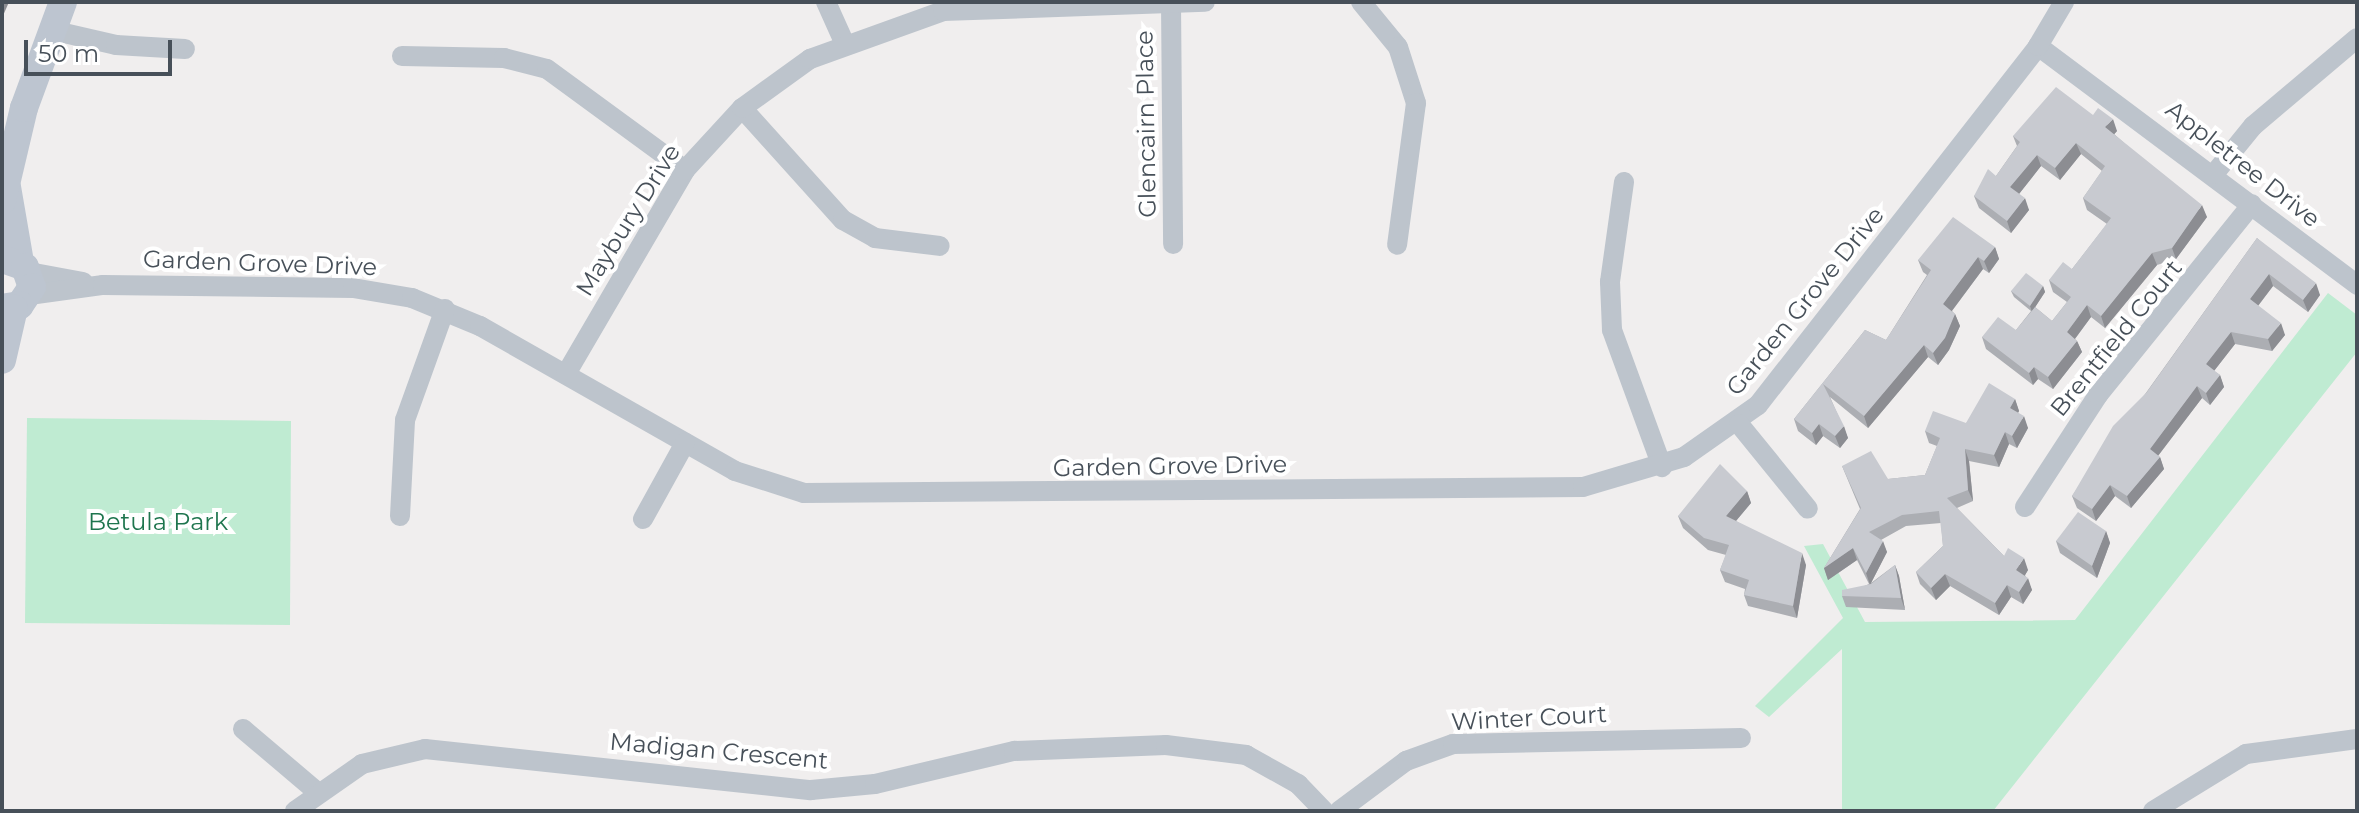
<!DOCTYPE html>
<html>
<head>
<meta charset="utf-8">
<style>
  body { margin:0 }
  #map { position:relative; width:2359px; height:813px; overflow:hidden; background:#f0eeee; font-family:Montserrat,sans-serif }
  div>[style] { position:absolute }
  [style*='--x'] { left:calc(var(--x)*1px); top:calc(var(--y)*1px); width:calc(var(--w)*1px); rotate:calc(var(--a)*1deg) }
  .green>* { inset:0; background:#bfebd2 }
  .street>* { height:20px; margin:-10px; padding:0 10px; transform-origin:10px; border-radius:10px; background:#bdc4cc }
  .secondary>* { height:28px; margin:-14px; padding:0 14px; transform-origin:14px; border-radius:14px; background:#bdc5d0 }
  .wall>* { inset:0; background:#acaeb3 }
  .shaded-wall>* { inset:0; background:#8c8d92 }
  .building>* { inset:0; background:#c8cad0 }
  span { translate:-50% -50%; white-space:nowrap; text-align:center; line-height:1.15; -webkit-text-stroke:8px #fff; paint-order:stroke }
  .street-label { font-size:24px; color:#475059 }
  .park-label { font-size:24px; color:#1e754e }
  .frame { position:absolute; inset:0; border:4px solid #475059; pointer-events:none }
  .scale { position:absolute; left:24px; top:40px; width:148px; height:36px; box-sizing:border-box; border:4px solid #475059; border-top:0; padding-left:10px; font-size:24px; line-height:28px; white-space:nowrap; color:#475059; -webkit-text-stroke:6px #fff; paint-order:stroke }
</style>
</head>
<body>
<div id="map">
  <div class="green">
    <div style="clip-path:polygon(2328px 293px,2357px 315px,2357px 352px,1993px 811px,1842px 811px,1842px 649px,1769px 717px,1755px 706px,1843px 618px,1804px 546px,1823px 544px,1865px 622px,2075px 620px)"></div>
    <div style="clip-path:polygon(27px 418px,291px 421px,290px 625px,25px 623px)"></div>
  </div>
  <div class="street">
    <div style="--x:826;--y:2;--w:44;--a:65.8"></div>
    <div style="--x:1361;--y:2;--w:58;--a:50.6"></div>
    <div style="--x:1398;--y:47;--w:59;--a:72.2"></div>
    <div style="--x:1416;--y:103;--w:143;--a:97.6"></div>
    <div style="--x:1171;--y:3;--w:241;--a:89.5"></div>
    <div style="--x:51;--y:30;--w:67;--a:13"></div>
    <div style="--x:116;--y:45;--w:69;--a:3.3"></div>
    <div style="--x:2038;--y:46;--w:399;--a:36.8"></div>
    <div style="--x:402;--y:56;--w:102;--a:1.1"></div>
    <div style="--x:504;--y:58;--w:44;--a:14.3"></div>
    <div style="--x:547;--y:69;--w:171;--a:36.2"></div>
    <div style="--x:742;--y:108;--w:151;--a:48"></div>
    <div style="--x:843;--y:220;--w:37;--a:29"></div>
    <div style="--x:875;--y:238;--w:65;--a:7"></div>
    <div style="--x:2214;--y:174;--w:62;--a:-50.9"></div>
    <div style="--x:2253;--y:126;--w:136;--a:-40.2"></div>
    <div style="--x:1624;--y:182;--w:101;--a:98"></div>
    <div style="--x:1610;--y:282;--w:48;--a:87.6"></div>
    <div style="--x:1612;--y:330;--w:146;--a:69.9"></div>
    <div style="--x:29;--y:272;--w:55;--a:10.5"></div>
    <div style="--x:29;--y:295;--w:75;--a:-7.7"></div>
    <div style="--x:103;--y:285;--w:250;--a:0.7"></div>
    <div style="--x:353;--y:288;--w:60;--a:9.6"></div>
    <div style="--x:412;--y:298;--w:74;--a:22.4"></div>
    <div style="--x:480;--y:326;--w:293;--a:29.6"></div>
    <div style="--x:735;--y:471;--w:72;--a:17.7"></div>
    <div style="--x:804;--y:493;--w:779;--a:-0.44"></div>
    <div style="--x:1583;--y:487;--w:105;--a:-16.5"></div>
    <div style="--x:1684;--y:457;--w:90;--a:-35.1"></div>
    <div style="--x:1758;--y:405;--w:455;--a:-52"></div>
    <div style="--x:2038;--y:46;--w:51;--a:-59.4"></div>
    <div style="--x:566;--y:374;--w:236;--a:-59.7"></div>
    <div style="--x:685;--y:170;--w:84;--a:-47.4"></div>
    <div style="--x:742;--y:108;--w:84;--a:-35.8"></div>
    <div style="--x:810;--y:59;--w:141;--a:-19.8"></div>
    <div style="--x:943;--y:11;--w:262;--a:-2"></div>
    <div style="--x:1739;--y:424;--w:109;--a:50.9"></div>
    <div style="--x:2025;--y:507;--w:134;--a:-56.9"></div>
    <div style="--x:2098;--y:395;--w:245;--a:-51.1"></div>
    <div style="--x:400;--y:516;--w:96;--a:-87"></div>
    <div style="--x:405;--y:420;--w:118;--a:-70.2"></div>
    <div style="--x:643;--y:519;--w:87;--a:-61.1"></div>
    <div style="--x:243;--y:729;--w:96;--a:40.3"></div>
    <div style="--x:295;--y:811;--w:82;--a:-35"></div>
    <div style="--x:362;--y:764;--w:65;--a:-13.4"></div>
    <div style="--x:425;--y:749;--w:388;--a:6.1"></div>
    <div style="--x:811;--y:790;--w:64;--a:-5.4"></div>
    <div style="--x:875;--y:784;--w:143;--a:-13.4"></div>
    <div style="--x:1014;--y:751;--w:152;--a:-2.3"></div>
    <div style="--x:1166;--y:745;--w:81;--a:7.1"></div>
    <div style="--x:1246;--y:755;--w:60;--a:29.1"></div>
    <div style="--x:1298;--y:784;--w:37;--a:46"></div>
    <div style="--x:1339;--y:811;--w:84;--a:-36.7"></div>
    <div style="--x:1406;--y:761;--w:50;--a:-19.9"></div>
    <div style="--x:1453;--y:744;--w:288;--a:-1.2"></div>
    <div style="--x:2153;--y:811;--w:109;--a:-31.5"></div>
    <div style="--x:2246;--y:754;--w:112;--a:-7.7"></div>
  </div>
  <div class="secondary">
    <div style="--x:7;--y:187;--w:76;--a:80.2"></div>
    <div style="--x:2;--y:201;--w:96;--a:-76.7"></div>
    <div style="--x:24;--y:108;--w:113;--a:-69.8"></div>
    <div style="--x:2;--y:259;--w:24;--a:19"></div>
    <div style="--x:25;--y:267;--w:21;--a:71"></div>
    <div style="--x:32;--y:287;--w:22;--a:124"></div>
    <div style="--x:20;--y:305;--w:18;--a:171"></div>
    <div style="--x:2;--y:360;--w:53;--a:-77"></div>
  </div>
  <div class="wall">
    <div style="clip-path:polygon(2093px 115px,2117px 131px,2114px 134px,2207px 217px,2176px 259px,2157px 265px,2105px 328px,2091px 317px,2075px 339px,2077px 341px,2082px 352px,2053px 389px,2038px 379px,2033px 385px,1986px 349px,1982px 337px,2016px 330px,2031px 311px,2014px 297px,2011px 291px,2043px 286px,2045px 292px,2035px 307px,2052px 321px,2067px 302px,2053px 292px,2049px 280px,2072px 269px,2107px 224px,2087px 210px,2083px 198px,2102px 171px,2081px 154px,2060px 180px,2041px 166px,2019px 194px,2029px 210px,2011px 233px,1979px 208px,1974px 196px,1996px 176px,2017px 146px,2013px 136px)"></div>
    <div style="clip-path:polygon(2257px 238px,2320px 295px,2308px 312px,2273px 286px,2258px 306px,2285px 335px,2272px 351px,2235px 344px,2214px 371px,2220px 375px,2224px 387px,2210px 405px,2202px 398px,2158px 456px,2160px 457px,2164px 469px,2131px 508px,2115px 496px,2096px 521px,2077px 508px,2072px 496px)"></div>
    <div style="clip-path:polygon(1995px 247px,1999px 259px,1989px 273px,1983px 269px,1952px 311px,1955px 314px,1960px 326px,1949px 350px,1938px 365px,1928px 357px,1868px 428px,1830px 397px,1848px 438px,1840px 448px,1823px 436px,1816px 445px,1798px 431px,1794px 419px,1865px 330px,1886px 340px,1927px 275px,1923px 272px,1918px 260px)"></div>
    <div style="clip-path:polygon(2015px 399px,2019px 411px,2018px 413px,2028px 428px,2017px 448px,2009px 444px,1999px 467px,1969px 461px,1973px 501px,1957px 508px,2004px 556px,2028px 570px,2025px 575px,2032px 590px,2023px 604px,2011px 597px,1999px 615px,1950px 586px,1936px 600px,1920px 584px,1916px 572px,1943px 546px,1941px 523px,1906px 526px,1881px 540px,1887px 552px,1871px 583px,1895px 565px,1899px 576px,1905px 610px,1846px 607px,1842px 596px,1869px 584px,1857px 560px,1828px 580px,1824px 568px,1860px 509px,1842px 466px,1888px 479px,1925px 475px,1937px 446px,1929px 443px,1925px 431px,1966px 423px)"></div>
    <div style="clip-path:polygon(1747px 491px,1751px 503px,1736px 521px,1806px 565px,1797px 618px,1748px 606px,1744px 595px,1745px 589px,1725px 582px,1720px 570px,1726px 555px,1708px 550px,1683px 528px,1678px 516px)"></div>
    <div style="clip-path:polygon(2106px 531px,2110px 543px,2097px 578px,2060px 553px,2056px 541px)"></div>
  </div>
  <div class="shaded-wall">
    <div style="clip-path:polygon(2px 2px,9px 2px,2px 18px)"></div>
    <div style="clip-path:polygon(2113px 119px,2117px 131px,2110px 139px,2105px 127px)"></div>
    <div style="clip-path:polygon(2076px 143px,2081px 154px,2060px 180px,2055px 168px)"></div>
    <div style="clip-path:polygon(2037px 155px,2041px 166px,2015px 199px,2010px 187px)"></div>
    <div style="clip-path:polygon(2025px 198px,2029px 210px,2011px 233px,2007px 221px)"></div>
    <div style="clip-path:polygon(2202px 205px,2207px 217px,2176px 259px,2172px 248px)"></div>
    <div style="clip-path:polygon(1995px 247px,1999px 259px,1989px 273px,1984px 261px)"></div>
    <div style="clip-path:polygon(2152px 253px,2157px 265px,2105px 328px,2101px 316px)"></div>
    <div style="clip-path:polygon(1978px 257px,1983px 269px,1948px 316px,1943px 304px)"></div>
    <div style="clip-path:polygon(2269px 274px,2273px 286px,2254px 311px,2250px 299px)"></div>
    <div style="clip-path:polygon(2316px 283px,2320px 295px,2308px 312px,2303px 300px)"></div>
    <div style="clip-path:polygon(2043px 286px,2045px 292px,2032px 312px,2030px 306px)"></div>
    <div style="clip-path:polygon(2087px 305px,2091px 317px,2071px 344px,2067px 332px)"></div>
    <div style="clip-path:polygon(1955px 314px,1960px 326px,1949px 350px,1938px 365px,1933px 353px)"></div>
    <div style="clip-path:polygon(2281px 323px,2285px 335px,2272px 351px,2268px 339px)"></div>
    <div style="clip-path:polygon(2231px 332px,2235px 344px,2210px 376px,2206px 364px)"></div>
    <div style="clip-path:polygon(2077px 341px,2082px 352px,2053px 389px,2048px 377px)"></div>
    <div style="clip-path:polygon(1924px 345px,1928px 357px,1868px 428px,1864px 416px)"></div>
    <div style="clip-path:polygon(2034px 367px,2038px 379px,2033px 385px,2029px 373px)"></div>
    <div style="clip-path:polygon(2220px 375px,2224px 387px,2210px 405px,2206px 393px)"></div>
    <div style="clip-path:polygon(2197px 386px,2202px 398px,2154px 461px,2150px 449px)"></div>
    <div style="clip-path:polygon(2015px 399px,2019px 411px,2014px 420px,2010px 408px)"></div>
    <div style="clip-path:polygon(2024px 416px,2028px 428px,2017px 448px,2012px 436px)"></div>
    <div style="clip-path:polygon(1819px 424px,1823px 436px,1816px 445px,1812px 433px)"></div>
    <div style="clip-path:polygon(1844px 426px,1848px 438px,1840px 448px,1835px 436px)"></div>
    <div style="clip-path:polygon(2005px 432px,2009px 444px,1999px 467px,1994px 455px)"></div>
    <div style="clip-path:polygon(1965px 449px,1969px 461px,1973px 501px,1968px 490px)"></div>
    <div style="clip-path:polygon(2160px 457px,2164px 469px,2131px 508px,2127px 496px)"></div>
    <div style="clip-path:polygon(2110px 485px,2115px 496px,2096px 521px,2092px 509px)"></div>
    <div style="clip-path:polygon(1747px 491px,1751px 503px,1730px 528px,1726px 516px)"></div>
    <div style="clip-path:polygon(2106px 531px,2110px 543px,2097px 578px,2092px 566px)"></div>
    <div style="clip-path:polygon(1883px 541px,1887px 552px,1870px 585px,1866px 573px)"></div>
    <div style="clip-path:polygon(1853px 548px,1857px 560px,1828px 580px,1824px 568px)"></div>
    <div style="clip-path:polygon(1802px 553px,1806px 565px,1797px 618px,1793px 606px)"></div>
    <div style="clip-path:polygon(2024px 558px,2028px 570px,2021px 582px,2016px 570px)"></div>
    <div style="clip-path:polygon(1895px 565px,1899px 576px,1905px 610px,1901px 598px)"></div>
    <div style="clip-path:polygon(1945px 574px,1950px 586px,1936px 600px,1931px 588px)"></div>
    <div style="clip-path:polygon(2028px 578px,2032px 590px,2023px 604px,2019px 592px)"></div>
    <div style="clip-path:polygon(2007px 585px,2011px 597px,1999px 615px,1995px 603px)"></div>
  </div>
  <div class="building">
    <div style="clip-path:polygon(2056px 87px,2093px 115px,2098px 108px,2113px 119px,2105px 127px,2202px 205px,2172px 248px,2152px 253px,2101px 316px,2087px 305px,2067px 332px,2077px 341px,2048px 377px,2034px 367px,2029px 373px,1982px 337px,1998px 317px,2016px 330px,2035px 307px,2052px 321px,2071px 297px,2049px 280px,2063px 262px,2072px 269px,2111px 218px,2083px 198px,2105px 166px,2076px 143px,2055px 168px,2037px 155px,2010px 187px,2025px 198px,2007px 221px,1974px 196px,1988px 169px,1996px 176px,2020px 142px,2013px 136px)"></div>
    <div style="clip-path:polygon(1953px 217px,1995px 247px,1984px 261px,1978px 257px,1943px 304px,1955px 314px,1945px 338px,1933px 353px,1924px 345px,1864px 416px,1823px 384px,1844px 426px,1835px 436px,1819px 424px,1812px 433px,1794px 419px,1865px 330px,1886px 340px,1931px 270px,1918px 260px)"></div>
    <div style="clip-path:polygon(2257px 238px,2316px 283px,2303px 300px,2269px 274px,2250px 299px,2281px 323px,2268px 339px,2231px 332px,2206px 364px,2220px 375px,2206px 393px,2197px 386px,2150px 449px,2160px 457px,2127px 496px,2110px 485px,2092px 509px,2072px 496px,2113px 426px,2147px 392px)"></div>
    <div style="clip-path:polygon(2026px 273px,2043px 286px,2030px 306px,2011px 291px)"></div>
    <div style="clip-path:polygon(1989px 383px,2015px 399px,2010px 408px,2024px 416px,2012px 436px,2005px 432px,1994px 455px,1965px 449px,1968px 490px,1947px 498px,2004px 556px,2008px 548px,2024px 558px,2016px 570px,2028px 578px,2019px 592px,2007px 585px,1995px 603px,1945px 574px,1931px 588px,1916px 572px,1943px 546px,1939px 511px,1902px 515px,1869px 532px,1883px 541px,1866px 573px,1853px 548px,1824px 568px,1861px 508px,1842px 466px,1871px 451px,1888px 479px,1925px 475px,1940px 438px,1925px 431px,1933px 411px,1966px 423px)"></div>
    <div style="clip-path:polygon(1720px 464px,1747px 491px,1726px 516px,1802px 553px,1793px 606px,1744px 595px,1749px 580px,1720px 570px,1729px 545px,1704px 538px,1678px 516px)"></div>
    <div style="clip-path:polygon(2078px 512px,2106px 531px,2092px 566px,2056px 541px)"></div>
    <div style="clip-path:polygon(1895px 565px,1901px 598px,1842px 596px,1842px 590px,1871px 584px)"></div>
  </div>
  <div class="street-label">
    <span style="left:1146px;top:124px;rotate:-91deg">Glencairn Place</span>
    <span style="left:2243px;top:164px;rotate:38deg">Appletree Drive</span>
    <span style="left:628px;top:220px;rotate:-58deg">Maybury Drive</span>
    <span style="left:260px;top:263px;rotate:2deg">Garden Grove Drive</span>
    <span style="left:1805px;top:301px;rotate:-51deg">Garden Grove Drive</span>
    <span style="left:2116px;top:338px;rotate:-51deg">Brentfield Court</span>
    <span style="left:1170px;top:466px;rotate:-1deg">Garden Grove Drive</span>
    <span style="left:1529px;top:718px;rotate:-3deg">Winter Court</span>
    <span style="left:719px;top:751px;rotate:5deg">Madigan Crescent</span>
  </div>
  <div class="park-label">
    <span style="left:158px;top:522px">Betula Park</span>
  </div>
  <div class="frame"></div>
  <div class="scale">50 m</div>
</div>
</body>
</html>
